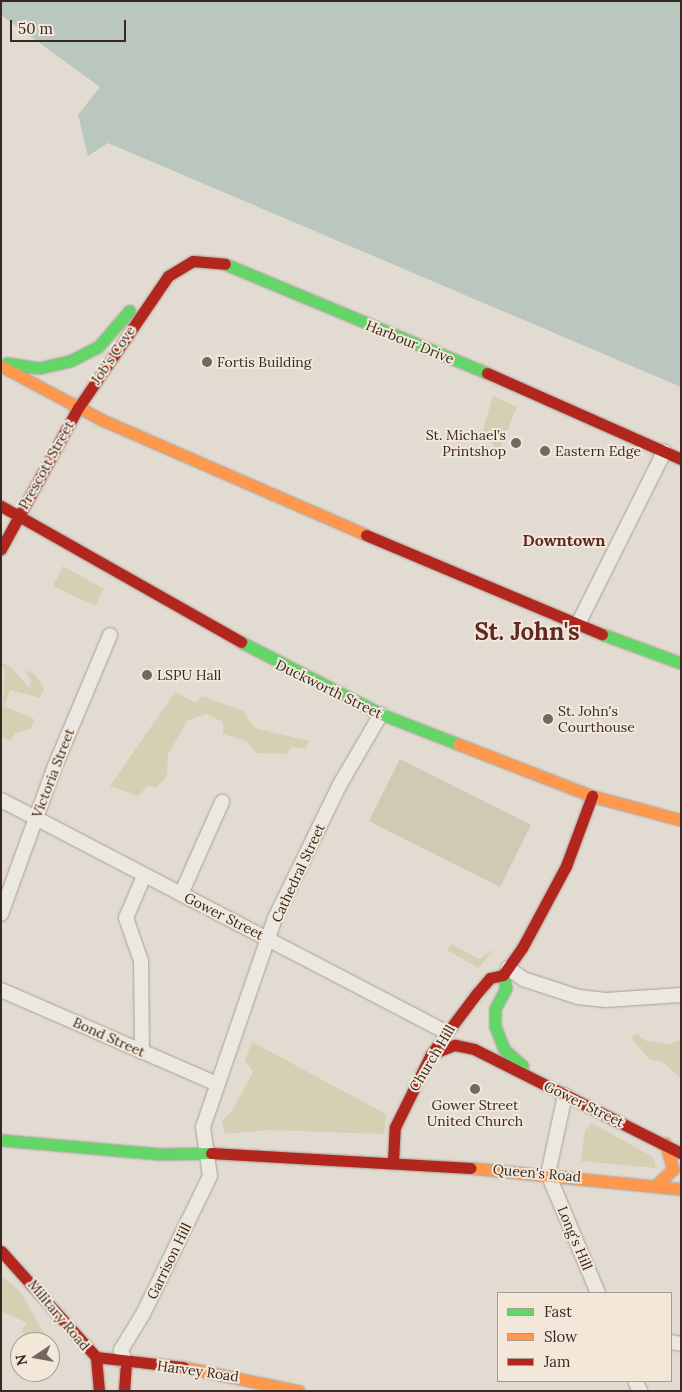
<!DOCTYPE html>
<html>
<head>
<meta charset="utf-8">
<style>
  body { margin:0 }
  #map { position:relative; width:682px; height:1392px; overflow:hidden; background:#e2dbd1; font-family:Lora,serif }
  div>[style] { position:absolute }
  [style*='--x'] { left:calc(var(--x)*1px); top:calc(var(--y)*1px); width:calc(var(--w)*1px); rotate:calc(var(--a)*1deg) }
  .green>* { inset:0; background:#d3d0b4 }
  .cemetery>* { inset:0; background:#cecab4 }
  .water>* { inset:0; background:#bac7be }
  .roads { filter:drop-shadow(0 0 1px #a8a099) drop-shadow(0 0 1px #a8a099) }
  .street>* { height:14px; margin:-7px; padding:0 7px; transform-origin:7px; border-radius:7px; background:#ebe7e1 }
  .fast>* { height:11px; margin:-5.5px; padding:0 5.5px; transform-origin:5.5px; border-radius:5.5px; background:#63d668 }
  .slow>* { height:11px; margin:-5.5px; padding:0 5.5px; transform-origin:5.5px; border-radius:5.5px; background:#ff974d }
  .jam>* { height:11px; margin:-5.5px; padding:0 5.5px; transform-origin:5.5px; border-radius:5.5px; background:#b3261e }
  .dots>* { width:14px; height:14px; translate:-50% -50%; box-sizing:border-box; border:2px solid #f2e7d8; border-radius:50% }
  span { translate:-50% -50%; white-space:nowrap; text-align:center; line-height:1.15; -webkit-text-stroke:4px #f2e7d8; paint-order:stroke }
  .street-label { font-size:14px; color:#372921 }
  .poi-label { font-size:14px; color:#372921 }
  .left { translate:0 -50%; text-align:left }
  .right { translate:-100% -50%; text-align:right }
  .quarter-label { font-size:16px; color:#5f2a25; font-weight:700 }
  .town-label { font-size:24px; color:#5f2a25; font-weight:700 }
  .frame { position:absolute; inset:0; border:2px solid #372921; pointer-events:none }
  .legend { position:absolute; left:497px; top:1292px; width:175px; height:90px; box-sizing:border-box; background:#f2e7d8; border:1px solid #a79b8f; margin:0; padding:6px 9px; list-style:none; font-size:15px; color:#372921 }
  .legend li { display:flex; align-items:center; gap:10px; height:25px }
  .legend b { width:25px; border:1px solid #a79b8f }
  .north { position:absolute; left:10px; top:1332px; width:50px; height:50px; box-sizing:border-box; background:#f2e7d8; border:1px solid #a79b8f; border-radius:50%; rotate:258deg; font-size:14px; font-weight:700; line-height:20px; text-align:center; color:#372921 }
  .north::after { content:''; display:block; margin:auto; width:18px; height:22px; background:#73675f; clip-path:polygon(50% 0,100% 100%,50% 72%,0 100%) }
  .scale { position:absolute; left:10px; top:20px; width:116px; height:22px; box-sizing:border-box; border:2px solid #372921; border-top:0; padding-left:6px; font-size:15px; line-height:18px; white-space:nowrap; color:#372921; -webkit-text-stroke:4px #f2e7d8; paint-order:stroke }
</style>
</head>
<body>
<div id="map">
  <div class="green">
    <div style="clip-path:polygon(493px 396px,517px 407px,498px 452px,483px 431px)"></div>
    <div style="clip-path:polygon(63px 566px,104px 589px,95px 606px,53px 586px)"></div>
    <div style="clip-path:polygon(1px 662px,11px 667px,29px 688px,32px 682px,25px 670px,34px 674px,44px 688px,40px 698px,10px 690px,4px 706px,34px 719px,31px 729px,15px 733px,10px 741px,1px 736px,5px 671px)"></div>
    <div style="clip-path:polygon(175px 692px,196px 703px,202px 696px,243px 711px,255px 728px,309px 741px,305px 749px,291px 747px,287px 754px,256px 753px,246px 741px,223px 734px,223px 722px,207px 714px,188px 720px,168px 754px,167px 776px,156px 788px,148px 785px,138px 796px,110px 786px)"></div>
    <div style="clip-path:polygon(451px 944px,479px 959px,495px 949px,478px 968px,447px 950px)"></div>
    <div style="clip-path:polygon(637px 1034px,646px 1041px,669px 1044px,681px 1040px,681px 1078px,662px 1062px,649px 1059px,634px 1042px,632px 1036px)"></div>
    <div style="clip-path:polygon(252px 1042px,386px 1114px,384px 1134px,269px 1130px,225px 1134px,222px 1121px,232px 1111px,253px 1072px,245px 1060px)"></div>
    <div style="clip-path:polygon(592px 1123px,653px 1157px,656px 1168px,581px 1161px,585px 1130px)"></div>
    <div style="clip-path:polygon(1px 1276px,20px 1291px,49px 1342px,34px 1342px,21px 1331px,27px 1323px,1px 1311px)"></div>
  </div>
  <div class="cemetery">
    <div style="clip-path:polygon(400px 759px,531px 825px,500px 887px,369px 821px)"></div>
  </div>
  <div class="water">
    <div style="clip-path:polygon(1px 1px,681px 1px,681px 387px,108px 143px,88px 156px,78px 115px,100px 87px,1px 15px)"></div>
  </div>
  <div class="roads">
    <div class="street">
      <div style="--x:577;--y:626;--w:195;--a:-63.4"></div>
      <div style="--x:1;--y:800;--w:502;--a:27.54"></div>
      <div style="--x:181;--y:894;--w:101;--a:-66"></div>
      <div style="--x:1;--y:914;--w:158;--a:-70"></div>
      <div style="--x:55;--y:766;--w:142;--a:-67.2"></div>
      <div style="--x:508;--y:968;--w:19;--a:36"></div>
      <div style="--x:523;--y:979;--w:58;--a:18.1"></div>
      <div style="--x:578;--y:997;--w:28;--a:6"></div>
      <div style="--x:606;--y:1000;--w:75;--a:-3.8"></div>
      <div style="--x:1;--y:990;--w:236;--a:23.5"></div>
      <div style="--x:142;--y:1052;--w:91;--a:-90.6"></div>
      <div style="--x:141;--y:961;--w:46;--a:-109.2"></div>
      <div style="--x:126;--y:918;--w:46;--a:-66.8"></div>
      <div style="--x:565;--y:1095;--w:81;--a:102.1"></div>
      <div style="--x:548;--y:1174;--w:129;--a:67.2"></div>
      <div style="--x:671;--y:1342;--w:10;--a:11"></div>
      <div style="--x:126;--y:1364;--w:15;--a:-110"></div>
      <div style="--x:121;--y:1350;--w:42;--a:-58.6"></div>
      <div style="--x:143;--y:1314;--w:153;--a:-64.1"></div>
      <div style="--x:210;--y:1176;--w:49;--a:-98.1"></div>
      <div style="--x:203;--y:1127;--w:221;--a:-71"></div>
      <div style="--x:275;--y:918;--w:147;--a:-64.1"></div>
      <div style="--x:339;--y:786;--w:83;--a:-59.7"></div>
      <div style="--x:635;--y:1381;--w:11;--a:63"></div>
    </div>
    <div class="fast">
      <div style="--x:225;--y:264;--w:284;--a:22.6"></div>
      <div style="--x:7;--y:363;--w:32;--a:9"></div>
      <div style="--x:39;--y:368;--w:32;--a:-13"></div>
      <div style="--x:70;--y:361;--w:31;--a:-27"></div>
      <div style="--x:98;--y:347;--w:48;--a:-49.3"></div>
      <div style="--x:602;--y:634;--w:84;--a:20.2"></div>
      <div style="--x:241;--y:642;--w:157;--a:27.2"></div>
      <div style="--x:381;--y:714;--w:83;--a:21.3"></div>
      <div style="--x:503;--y:975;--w:13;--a:77"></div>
      <div style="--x:506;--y:988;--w:24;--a:118"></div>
      <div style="--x:495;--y:1009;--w:17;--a:90"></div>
      <div style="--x:495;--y:1026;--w:25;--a:69"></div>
      <div style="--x:504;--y:1049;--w:25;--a:42"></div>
      <div style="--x:1;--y:1140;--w:160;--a:5"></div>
      <div style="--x:160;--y:1154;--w:51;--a:-1.1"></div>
    </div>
    <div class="slow">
      <div style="--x:1;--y:366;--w:115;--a:28.1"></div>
      <div style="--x:102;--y:420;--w:288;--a:23.5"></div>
      <div style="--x:458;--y:744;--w:144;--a:21.2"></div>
      <div style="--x:592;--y:796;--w:92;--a:15.1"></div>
      <div style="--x:471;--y:1168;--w:211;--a:5.7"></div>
      <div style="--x:655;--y:1186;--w:25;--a:-43"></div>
      <div style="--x:673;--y:1169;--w:27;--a:-107"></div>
      <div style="--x:183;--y:1367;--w:118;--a:11.7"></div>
    </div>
    <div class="jam">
      <div style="--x:487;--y:373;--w:212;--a:23.9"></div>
      <div style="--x:1;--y:506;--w:276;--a:29.5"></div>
      <div style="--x:366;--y:535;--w:256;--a:22.8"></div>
      <div style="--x:1;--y:549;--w:161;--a:-61.4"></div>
      <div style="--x:78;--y:408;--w:160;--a:-55.7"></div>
      <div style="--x:168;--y:276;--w:29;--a:-31"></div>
      <div style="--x:193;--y:261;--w:32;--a:5"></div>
      <div style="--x:431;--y:1054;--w:26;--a:-21"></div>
      <div style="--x:455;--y:1045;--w:19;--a:12"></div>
      <div style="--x:474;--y:1049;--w:232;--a:26.7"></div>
      <div style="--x:211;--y:1153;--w:260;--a:3.3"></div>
      <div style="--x:393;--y:1161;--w:34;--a:-87"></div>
      <div style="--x:395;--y:1127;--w:81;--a:-63.7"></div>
      <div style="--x:431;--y:1054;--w:76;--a:-53"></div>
      <div style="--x:477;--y:993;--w:20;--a:-49"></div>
      <div style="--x:490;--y:978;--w:13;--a:-13"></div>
      <div style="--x:503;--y:975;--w:33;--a:-55"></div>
      <div style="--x:522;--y:948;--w:93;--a:-61.8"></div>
      <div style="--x:566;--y:866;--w:75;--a:-69.6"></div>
      <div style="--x:1;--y:1251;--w:142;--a:48.1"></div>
      <div style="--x:96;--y:1357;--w:88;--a:6.6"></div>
      <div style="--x:96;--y:1357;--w:34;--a:85"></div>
      <div style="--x:124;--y:1391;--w:27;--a:-86"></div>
    </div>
  </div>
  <div class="dots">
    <div style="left:207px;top:362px;background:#73675f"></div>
    <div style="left:516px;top:443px;background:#73675f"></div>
    <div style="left:545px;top:451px;background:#73675f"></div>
    <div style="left:147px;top:675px;background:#73675f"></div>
    <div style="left:548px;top:719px;background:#73675f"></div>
    <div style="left:475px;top:1089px;background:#73675f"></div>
  </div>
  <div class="street-label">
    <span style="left:410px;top:342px;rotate:22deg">Harbour Drive</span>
    <span style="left:113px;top:355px;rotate:-56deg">Job's Cove</span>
    <span style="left:46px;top:465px;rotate:-61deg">Prescott Street</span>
    <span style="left:329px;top:689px;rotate:26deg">Duckworth Street</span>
    <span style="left:53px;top:773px;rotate:-69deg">Victoria Street</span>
    <span style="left:298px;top:873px;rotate:-65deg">Cathedral Street</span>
    <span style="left:224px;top:916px;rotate:27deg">Gower Street</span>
    <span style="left:109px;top:1037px;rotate:24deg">Bond Street</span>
    <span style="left:432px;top:1058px;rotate:-59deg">Church Hill</span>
    <span style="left:584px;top:1104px;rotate:26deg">Gower Street</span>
    <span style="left:537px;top:1173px;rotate:5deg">Queen's Road</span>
    <span style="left:575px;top:1238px;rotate:67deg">Long's Hill</span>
    <span style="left:169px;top:1261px;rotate:-64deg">Garrison Hill</span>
    <span style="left:59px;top:1315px;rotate:50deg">Military Road</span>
    <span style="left:198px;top:1371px;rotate:8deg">Harvey Road</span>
  </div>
  <div class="poi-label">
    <span class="left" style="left:217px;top:362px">Fortis Building</span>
    <span class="right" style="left:506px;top:443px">St. Michael’s<br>Printshop</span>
    <span class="left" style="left:555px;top:451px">Eastern Edge</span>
    <span class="left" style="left:157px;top:675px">LSPU Hall</span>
    <span class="left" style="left:558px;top:719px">St. John's<br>Courthouse</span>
    <span style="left:475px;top:1113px">Gower Street<br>United Church</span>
  </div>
  <div class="quarter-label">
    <span style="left:564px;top:540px">Downtown</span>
  </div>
  <div class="town-label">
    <span style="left:527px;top:632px">St. John's</span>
  </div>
  <div class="frame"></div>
  <ul class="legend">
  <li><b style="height:6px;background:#63d668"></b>Fast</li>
  <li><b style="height:6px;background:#ff974d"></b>Slow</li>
  <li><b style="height:6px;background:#b3261e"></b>Jam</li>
  </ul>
  <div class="north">N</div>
  <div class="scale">50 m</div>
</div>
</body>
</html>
